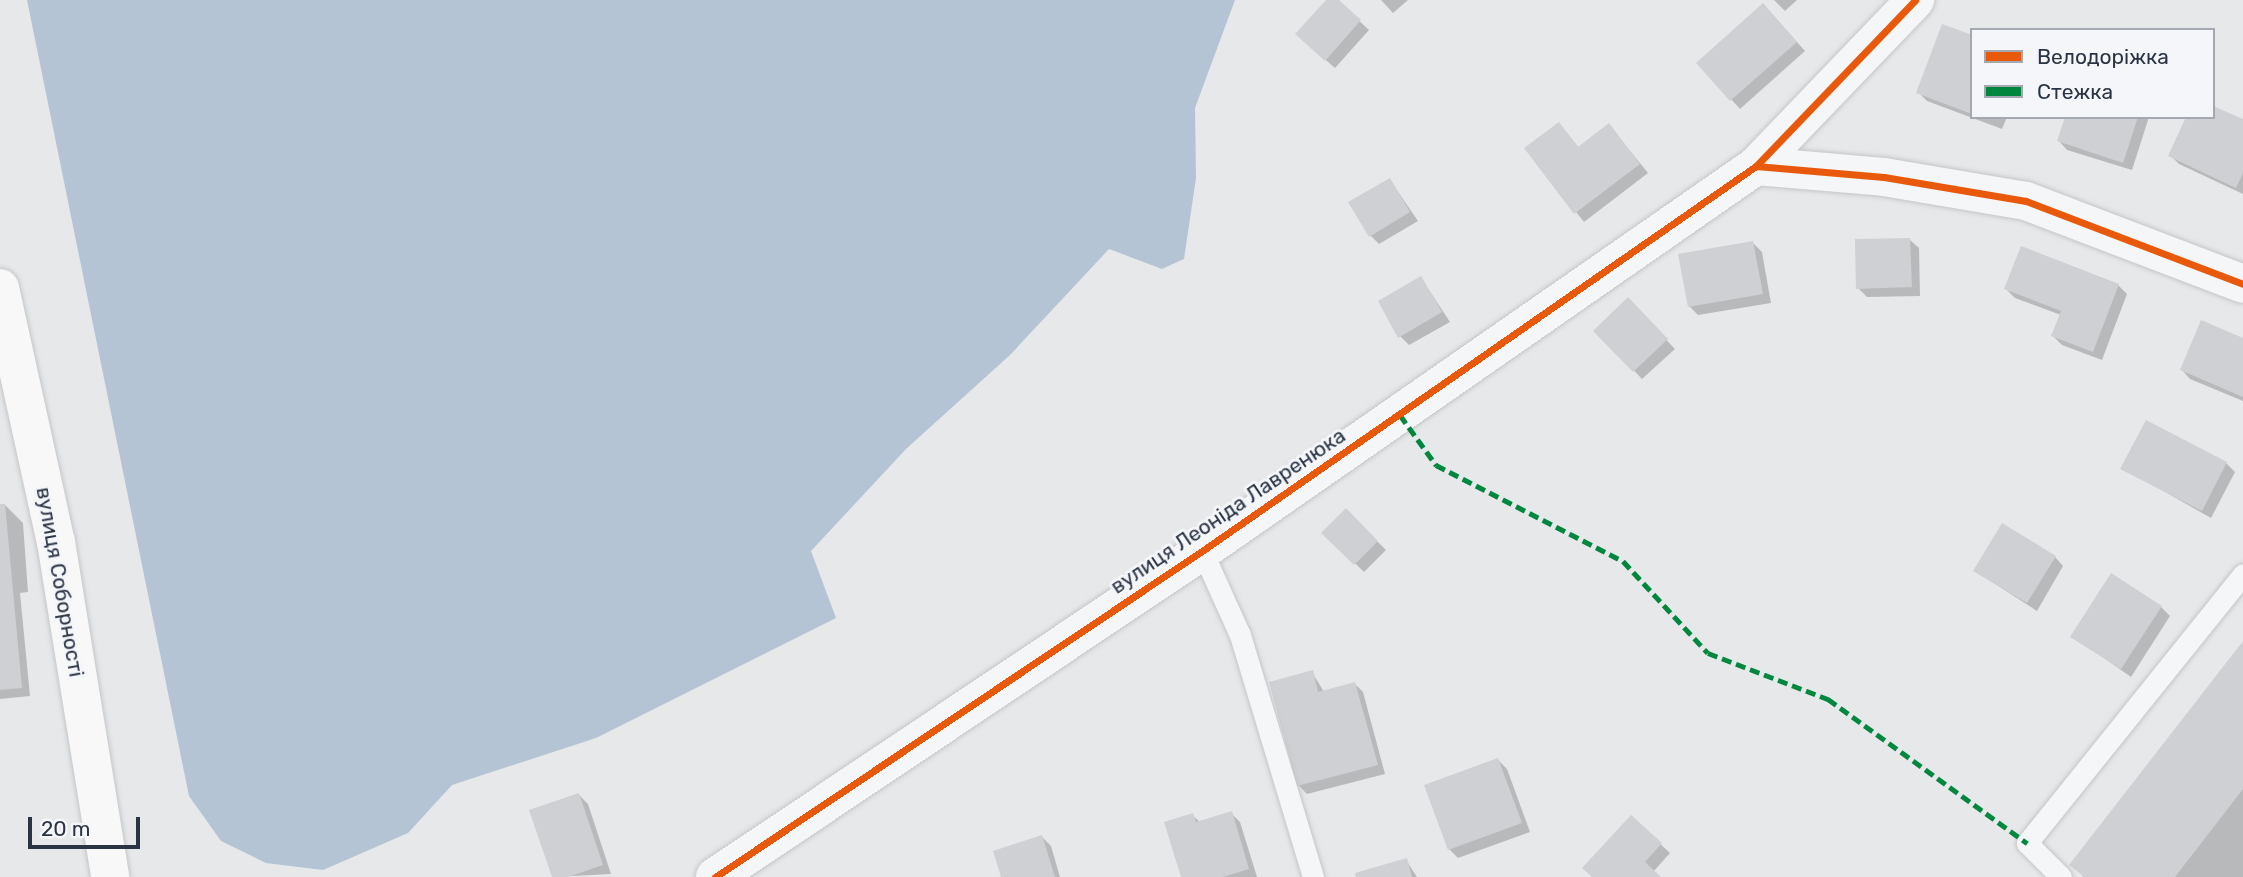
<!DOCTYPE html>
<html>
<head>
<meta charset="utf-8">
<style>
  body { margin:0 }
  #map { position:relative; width:2243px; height:877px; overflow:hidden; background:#e6e8ea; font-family:Rubik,sans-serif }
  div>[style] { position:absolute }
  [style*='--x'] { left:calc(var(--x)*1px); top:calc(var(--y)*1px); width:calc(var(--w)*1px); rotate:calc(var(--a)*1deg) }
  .water>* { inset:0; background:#b4c4d5 }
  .shadow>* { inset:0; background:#0003 }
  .building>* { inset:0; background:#ced0d3 }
  .roads { filter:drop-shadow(0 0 2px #c4c6c8) drop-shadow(0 0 2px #c4c6c8) }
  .service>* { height:21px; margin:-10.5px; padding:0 10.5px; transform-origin:10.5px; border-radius:10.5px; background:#f5f6f7 }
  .minor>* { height:38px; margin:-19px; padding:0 19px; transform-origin:19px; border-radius:19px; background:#f5f6f7 }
  .secondary>* { height:38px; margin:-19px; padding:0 19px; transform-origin:19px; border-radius:19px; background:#f8f8f8 }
  .quiet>* { height:5px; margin-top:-2.5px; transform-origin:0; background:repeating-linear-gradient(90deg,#00873e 0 10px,transparent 0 15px) }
  .cycleway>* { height:7px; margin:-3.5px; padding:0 3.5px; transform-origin:3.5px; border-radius:3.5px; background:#e8590c }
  span { translate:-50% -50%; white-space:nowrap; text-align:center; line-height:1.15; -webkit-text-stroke:6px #f4f6f9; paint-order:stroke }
  .street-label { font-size:21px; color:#2b3445 }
  .legend { position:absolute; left:1970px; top:28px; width:245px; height:91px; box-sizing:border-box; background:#f4f6f9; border:2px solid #a4a8b1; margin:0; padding:9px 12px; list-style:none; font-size:21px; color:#2b3445 }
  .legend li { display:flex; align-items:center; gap:14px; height:35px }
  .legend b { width:35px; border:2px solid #a4a8b1 }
  .scale { position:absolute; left:28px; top:817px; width:112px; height:32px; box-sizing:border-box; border:4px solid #2b3445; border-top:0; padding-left:9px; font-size:21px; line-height:24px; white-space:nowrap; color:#2b3445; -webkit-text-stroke:5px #f4f6f9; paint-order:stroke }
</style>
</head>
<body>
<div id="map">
  <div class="water">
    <div style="clip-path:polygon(27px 0,1235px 0,1195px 108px,1196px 178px,1184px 259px,1162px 269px,1109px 249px,1010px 355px,906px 449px,811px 551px,836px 618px,596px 738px,452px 785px,408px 833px,323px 870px,266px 863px,221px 841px,189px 796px)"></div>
  </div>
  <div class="shadow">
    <div style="clip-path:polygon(1328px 0,1337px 0,1369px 30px,1335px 68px,1306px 43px)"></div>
    <div style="clip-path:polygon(1381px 0,1408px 0,1393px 13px)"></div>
    <div style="clip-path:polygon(1774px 0,1797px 0,1785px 11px)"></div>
    <div style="clip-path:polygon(1772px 14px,1805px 51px,1740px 109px,1698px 63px)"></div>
    <div style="clip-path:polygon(1972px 37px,1972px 117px,2007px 117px,2002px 129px,1927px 101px,1919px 93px)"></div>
    <div style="clip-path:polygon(2066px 117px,2149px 117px,2132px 170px,2067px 150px,2059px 141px)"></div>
    <div style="clip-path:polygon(2243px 121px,2243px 194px,2179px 164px,2170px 155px)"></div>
    <div style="clip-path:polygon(1609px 125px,1648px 173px,1584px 222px,1526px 149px,1567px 133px,1579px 148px)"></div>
    <div style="clip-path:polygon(1390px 180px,1418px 221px,1379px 244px,1370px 235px)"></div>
    <div style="clip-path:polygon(1910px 240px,1919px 248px,1920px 296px,1867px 297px,1858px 288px)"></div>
    <div style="clip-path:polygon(1753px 243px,1762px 252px,1771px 303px,1698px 315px,1689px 306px)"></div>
    <div style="clip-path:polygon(1421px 278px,1450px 322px,1409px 345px,1400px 336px)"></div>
    <div style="clip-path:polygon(2118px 285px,2127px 294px,2102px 360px,2062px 345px,2053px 336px,2061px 315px,2015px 298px,2006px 289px)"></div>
    <div style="clip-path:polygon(1628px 300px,1675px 349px,1642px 379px,1596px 331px)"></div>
    <div style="clip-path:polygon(2243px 340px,2243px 401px,2190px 379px,2182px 370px)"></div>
    <div style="clip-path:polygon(2226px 463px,2235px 472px,2211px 518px,2123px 468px)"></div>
    <div style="clip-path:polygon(5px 505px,23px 523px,28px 592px,20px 593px,30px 696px,0 699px,0 506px)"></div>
    <div style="clip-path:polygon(1346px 511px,1386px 550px,1364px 572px,1324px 533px)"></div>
    <div style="clip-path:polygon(2055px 557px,2063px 566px,2037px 611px,1975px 571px)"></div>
    <div style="clip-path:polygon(2161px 607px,2170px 616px,2131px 677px,2073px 636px)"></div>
    <div style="clip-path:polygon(2243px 644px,2243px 877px,2084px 877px,2072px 865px)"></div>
    <div style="clip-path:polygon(1312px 672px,1324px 692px,1355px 684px,1363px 692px,1385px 774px,1307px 794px,1298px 785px)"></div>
    <div style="clip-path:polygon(1498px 760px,1507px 769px,1530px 832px,1458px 858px,1449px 849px)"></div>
    <div style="clip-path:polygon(579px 795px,588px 804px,611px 874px,554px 877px)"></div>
    <div style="clip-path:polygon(1231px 813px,1240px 822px,1257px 877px,1182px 877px,1192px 815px,1200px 822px)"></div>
    <div style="clip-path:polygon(1631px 817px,1670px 853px,1653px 872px,1659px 877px,1594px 877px)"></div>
    <div style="clip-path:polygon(1042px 837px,1051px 846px,1060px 877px,1003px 877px)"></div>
    <div style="clip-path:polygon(1406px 860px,1417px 877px,1358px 877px)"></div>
  </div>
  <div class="building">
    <div style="clip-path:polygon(1326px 0,1339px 0,1361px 20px,1325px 61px,1295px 34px)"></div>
    <div style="clip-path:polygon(1763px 3px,1797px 42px,1730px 101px,1696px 63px)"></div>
    <div style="clip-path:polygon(1942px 24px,1972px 35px,1972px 114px,1916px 93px)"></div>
    <div style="clip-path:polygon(2213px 106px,2243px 119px,2243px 173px,2236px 188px,2168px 156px,2186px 117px,2213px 117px)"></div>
    <div style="clip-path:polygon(2065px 117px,2138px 117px,2123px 163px,2057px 141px)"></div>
    <div style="clip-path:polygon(1559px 122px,1578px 147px,1609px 123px,1640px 164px,1574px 214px,1524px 148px)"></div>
    <div style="clip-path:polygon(1390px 178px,1410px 212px,1369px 237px,1348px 202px)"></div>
    <div style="clip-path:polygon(1910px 238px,1912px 287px,1856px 289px,1855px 239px)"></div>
    <div style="clip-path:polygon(1753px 241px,1763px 294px,1688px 307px,1678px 254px)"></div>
    <div style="clip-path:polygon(2021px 246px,2119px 284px,2093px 352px,2051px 336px,2061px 311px,2004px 289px)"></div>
    <div style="clip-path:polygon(1421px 276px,1442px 312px,1398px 338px,1378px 301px)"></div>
    <div style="clip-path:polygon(1628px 297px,1668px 339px,1633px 372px,1593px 331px)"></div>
    <div style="clip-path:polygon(2201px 320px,2243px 338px,2243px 397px,2180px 370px)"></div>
    <div style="clip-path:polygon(2146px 420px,2227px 462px,2202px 511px,2120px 469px)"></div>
    <div style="clip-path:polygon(0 504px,5px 504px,22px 688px,0 690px)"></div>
    <div style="clip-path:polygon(1346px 508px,1378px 541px,1354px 565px,1321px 533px)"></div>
    <div style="clip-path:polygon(2002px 523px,2056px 556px,2027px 603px,1973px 571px)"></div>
    <div style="clip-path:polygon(2111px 573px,2162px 606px,2121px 669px,2070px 637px)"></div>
    <div style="clip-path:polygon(2243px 641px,2243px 789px,2175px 877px,2085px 877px,2069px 865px)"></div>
    <div style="clip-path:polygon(1313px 670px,1318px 692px,1355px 682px,1378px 765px,1297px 786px,1269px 682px)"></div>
    <div style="clip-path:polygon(1498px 758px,1522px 823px,1448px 850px,1424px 785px)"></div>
    <div style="clip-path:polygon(579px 793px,603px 865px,568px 877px,552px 877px,529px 810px)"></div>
    <div style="clip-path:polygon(1232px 811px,1249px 869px,1223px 877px,1181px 877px,1164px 822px,1193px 813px,1196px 822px)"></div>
    <div style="clip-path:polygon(1631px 815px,1662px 843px,1645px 862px,1661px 877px,1592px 877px,1582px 868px)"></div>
    <div style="clip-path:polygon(1042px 835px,1055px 877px,1001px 877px,993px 851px)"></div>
    <div style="clip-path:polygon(1407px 858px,1412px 877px,1356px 877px,1355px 873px)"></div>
  </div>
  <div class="roads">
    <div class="service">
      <div style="--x:1202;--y:551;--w:92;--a:65.7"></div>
      <div style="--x:1240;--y:635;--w:253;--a:73.2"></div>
      <div style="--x:2061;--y:877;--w:48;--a:-135"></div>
      <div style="--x:2027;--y:843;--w:345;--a:-51.2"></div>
    </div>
    <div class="minor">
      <div style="--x:1756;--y:166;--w:128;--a:4.9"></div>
      <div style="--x:1884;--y:177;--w:144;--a:9.6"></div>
      <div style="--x:2026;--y:201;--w:232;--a:20.9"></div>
      <div style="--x:715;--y:877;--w:586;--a:-33.8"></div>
      <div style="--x:1202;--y:551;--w:675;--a:-34.8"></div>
      <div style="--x:1756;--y:166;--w:230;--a:-46.2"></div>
    </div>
    <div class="secondary">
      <div style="--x:0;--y:288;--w:260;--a:77.6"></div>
      <div style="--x:56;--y:542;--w:339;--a:80.8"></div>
    </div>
  </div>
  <div class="quiet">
    <div style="--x:1400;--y:415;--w:62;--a:54.2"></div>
    <div style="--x:1436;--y:465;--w:210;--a:27.2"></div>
    <div style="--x:1623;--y:561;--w:125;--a:47.3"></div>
    <div style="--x:1708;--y:653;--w:129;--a:21"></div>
    <div style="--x:1828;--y:699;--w:246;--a:35.9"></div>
  </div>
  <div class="cycleway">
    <div style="--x:1756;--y:166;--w:128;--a:4.9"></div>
    <div style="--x:1884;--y:177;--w:144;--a:9.6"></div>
    <div style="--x:2026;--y:201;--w:232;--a:20.9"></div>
    <div style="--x:715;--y:877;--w:586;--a:-33.8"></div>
    <div style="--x:1202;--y:551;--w:675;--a:-34.8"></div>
    <div style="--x:1756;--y:166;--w:230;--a:-46.2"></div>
  </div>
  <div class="street-label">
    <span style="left:1228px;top:511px;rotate:-34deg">вулиця Леоніда Лавренюка</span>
    <span style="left:60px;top:582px;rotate:80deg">вулиця Соборності</span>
  </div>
  <ul class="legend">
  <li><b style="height:9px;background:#e8590c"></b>Велодоріжка</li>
  <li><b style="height:9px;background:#00873e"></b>Стежка</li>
  </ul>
  <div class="scale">20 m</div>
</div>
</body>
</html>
